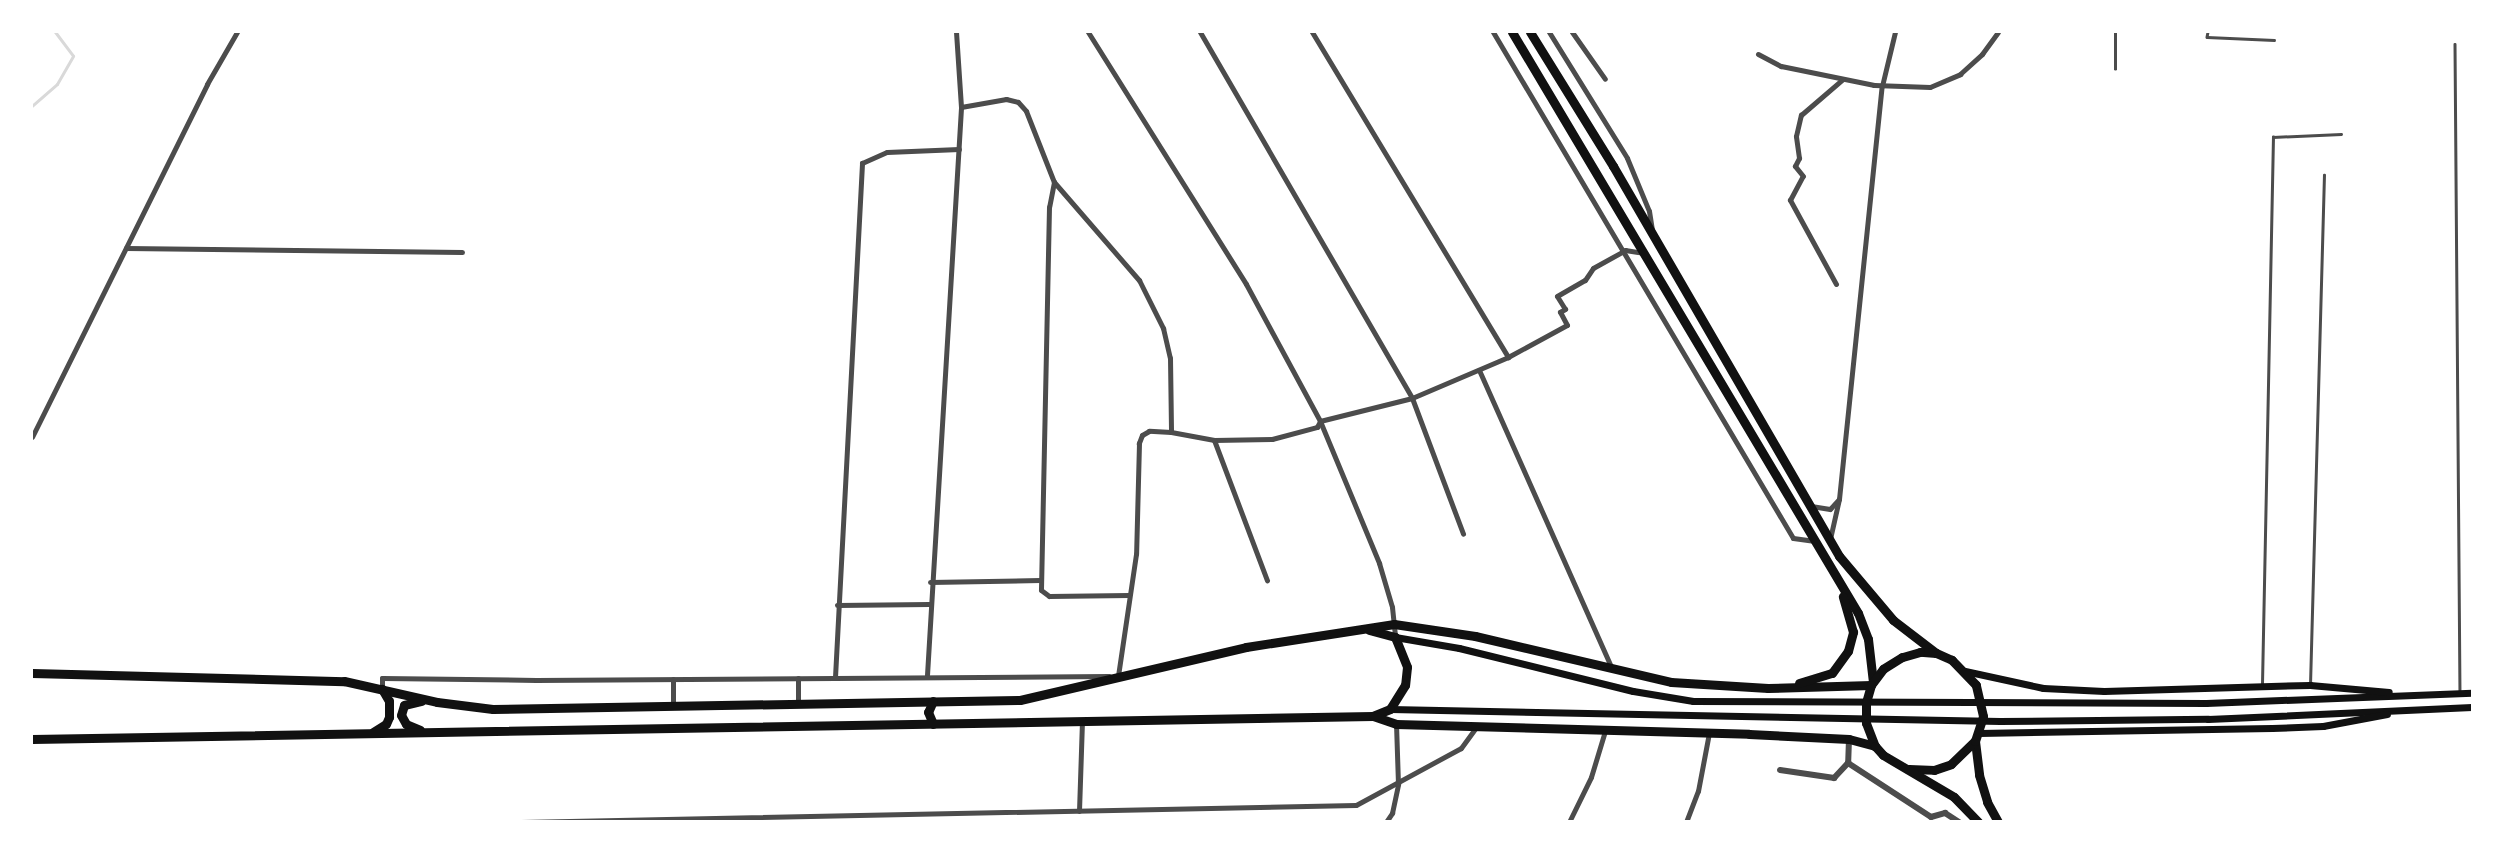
<!DOCTYPE html>
<html>
<head>
<meta charset="utf-8">
<style>
  body { margin:0 }
  #map { position:relative; width:2504px; height:853px; overflow:hidden; background:#fff; font-family:Lato,sans-serif }
  div>[style] { position:absolute }
  [style*='--x'] { left:calc(var(--x)*1px); top:calc(var(--y)*1px); width:calc(var(--w)*1px); rotate:calc(var(--a)*1deg) }
  .stream>* { height:2.5px; margin:-1.25px; padding:0 1.25px; transform-origin:1.25px; border-radius:1.25px; background:#d9d9d9 }
  .service>* { height:2.5px; margin:-1.25px; padding:0 1.25px; transform-origin:1.25px; border-radius:1.25px; background:#4c4c4c }
  .minor>* { height:5px; margin:-2.5px; padding:0 2.5px; transform-origin:2.5px; border-radius:2.5px; background:#4c4c4c }
  .tertiary>* { height:6px; margin:-3px; padding:0 3px; transform-origin:3px; border-radius:3px; background:#4c4c4c }
  .secondary>* { height:7px; margin:-3.5px; padding:0 3.5px; transform-origin:3.5px; border-radius:3.5px; background:#111 }
  .trunk>* { height:9px; margin:-4.5px; padding:0 4.5px; transform-origin:4.5px; border-radius:4.5px; background:#111 }
  span { translate:-50% -50%; white-space:nowrap; text-align:center; line-height:1.15; -webkit-text-stroke:7px #fff; paint-order:stroke }
  .frame { position:absolute; inset:0; border:33px solid #fff; pointer-events:none }
</style>
</head>
<body>
<div id="map">
  <div class="stream">
    <div style="--x:32;--y:106;--w:33;--a:-41"></div>
    <div style="--x:57;--y:84;--w:32;--a:-60"></div>
    <div style="--x:73;--y:56;--w:30;--a:-127"></div>
  </div>
  <div class="service">
    <div style="--x:2208;--y:32;--w:5;--a:101"></div>
    <div style="--x:2207;--y:37;--w:67;--a:2.6"></div>
    <div style="--x:2455;--y:44;--w:649;--a:89.56"></div>
    <div style="--x:2115;--y:69;--w:37;--a:-90"></div>
    <div style="--x:2262;--y:684;--w:547;--a:-88.85"></div>
    <div style="--x:2273;--y:137;--w:68;--a:-2.5"></div>
    <div style="--x:2310;--y:685;--w:510;--a:-88.43"></div>
  </div>
  <div class="minor">
    <div style="--x:1088;--y:32;--w:297;--a:57.9"></div>
    <div style="--x:1246;--y:284;--w:156;--a:61.6"></div>
    <div style="--x:1320;--y:421;--w:154;--a:67.4"></div>
    <div style="--x:1379;--y:563;--w:46;--a:73.5"></div>
    <div style="--x:1392;--y:607;--w:30;--a:84"></div>
    <div style="--x:1200;--y:32;--w:423;--a:59.9"></div>
    <div style="--x:1412;--y:398;--w:145;--a:69.4"></div>
    <div style="--x:1312;--y:32;--w:380;--a:58.9"></div>
    <div style="--x:1493;--y:32;--w:588;--a:59.34"></div>
    <div style="--x:1793;--y:538;--w:22;--a:8"></div>
    <div style="--x:1549;--y:32;--w:148;--a:58.2"></div>
    <div style="--x:1627;--y:158;--w:57;--a:67.5"></div>
    <div style="--x:1649;--y:211;--w:18;--a:81"></div>
    <div style="--x:1572;--y:32;--w:57;--a:54.9"></div>
    <div style="--x:1758;--y:54;--w:26;--a:28"></div>
    <div style="--x:1781;--y:66;--w:95;--a:11.5"></div>
    <div style="--x:1874;--y:85;--w:56;--a:2"></div>
    <div style="--x:1930;--y:87;--w:33;--a:-23"></div>
    <div style="--x:1960;--y:74;--w:30;--a:-42"></div>
    <div style="--x:1982;--y:54;--w:27;--a:-54"></div>
    <div style="--x:961;--y:107;--w:46;--a:-10.1"></div>
    <div style="--x:1006;--y:99;--w:12;--a:14"></div>
    <div style="--x:1018;--y:102;--w:12;--a:48"></div>
    <div style="--x:1026;--y:111;--w:76;--a:68.5"></div>
    <div style="--x:1054;--y:182;--w:130;--a:49.1"></div>
    <div style="--x:1139;--y:280;--w:54;--a:63.4"></div>
    <div style="--x:1163;--y:328;--w:31;--a:77"></div>
    <div style="--x:1170;--y:358;--w:74;--a:89.2"></div>
    <div style="--x:1171;--y:432;--w:22;--a:-177"></div>
    <div style="--x:1149;--y:431;--w:8;--a:150"></div>
    <div style="--x:1142;--y:435;--w:9;--a:111"></div>
    <div style="--x:1139;--y:443;--w:111;--a:91.5"></div>
    <div style="--x:1136;--y:554;--w:123;--a:98.4"></div>
    <div style="--x:1054;--y:182;--w:25;--a:101"></div>
    <div style="--x:1049;--y:207;--w:383;--a:91.2"></div>
    <div style="--x:1041;--y:590;--w:10;--a:37"></div>
    <div style="--x:1049;--y:596;--w:80;--a:-0.7"></div>
    <div style="--x:126;--y:248;--w:336;--a:0.7"></div>
    <div style="--x:1836;--y:284;--w:96;--a:-118.7"></div>
    <div style="--x:1790;--y:200;--w:27;--a:-62"></div>
    <div style="--x:1803;--y:176;--w:13;--a:-129"></div>
    <div style="--x:1795;--y:166;--w:9;--a:-63"></div>
    <div style="--x:1799;--y:158;--w:22;--a:-98"></div>
    <div style="--x:1796;--y:136;--w:22;--a:-77"></div>
    <div style="--x:1801;--y:115;--w:55;--a:-40.6"></div>
    <div style="--x:1479;--y:370;--w:325;--a:66"></div>
    <div style="--x:1171;--y:432;--w:44;--a:10.5"></div>
    <div style="--x:1214;--y:440;--w:58;--a:-1"></div>
    <div style="--x:1272;--y:439;--w:47;--a:-14.9"></div>
    <div style="--x:1317;--y:427;--w:7;--a:-63"></div>
    <div style="--x:1320;--y:421;--w:95;--a:-14"></div>
    <div style="--x:1412;--y:398;--w:104;--a:-23.1"></div>
    <div style="--x:1508;--y:357;--w:67;--a:-28.5"></div>
    <div style="--x:1567;--y:325;--w:15;--a:-118"></div>
    <div style="--x:1560;--y:312;--w:6;--a:-31"></div>
    <div style="--x:1565;--y:309;--w:15;--a:-122"></div>
    <div style="--x:1557;--y:296;--w:32;--a:-30"></div>
    <div style="--x:1585;--y:280;--w:14;--a:-56"></div>
    <div style="--x:1593;--y:268;--w:37;--a:-29"></div>
    <div style="--x:1625;--y:250;--w:20;--a:9"></div>
    <div style="--x:32;--y:437;--w:394;--a:-63.6"></div>
    <div style="--x:207;--y:84;--w:60;--a:-60"></div>
    <div style="--x:1214;--y:440;--w:150;--a:69.3"></div>
    <div style="--x:1839;--y:499;--w:415;--a:-84.1"></div>
    <div style="--x:1882;--y:86;--w:56;--a:-76.5"></div>
    <div style="--x:1811;--y:506;--w:19;--a:9"></div>
    <div style="--x:1830;--y:509;--w:13;--a:-48"></div>
    <div style="--x:1839;--y:499;--w:41;--a:102.7"></div>
    <div style="--x:930;--y:582;--w:110;--a:-1"></div>
    <div style="--x:837;--y:605;--w:92;--a:-0.6"></div>
    <div style="--x:927;--y:675;--w:569;--a:-86.57"></div>
    <div style="--x:961;--y:107;--w:75;--a:-93.8"></div>
    <div style="--x:835;--y:677;--w:515;--a:-86.99"></div>
    <div style="--x:862;--y:163;--w:27;--a:-24"></div>
    <div style="--x:887;--y:152;--w:72;--a:-2.4"></div>
    <div style="--x:798;--y:678;--w:25;--a:90"></div>
    <div style="--x:673;--y:679;--w:25;--a:90"></div>
    <div style="--x:382;--y:689;--w:11;--a:-90"></div>
    <div style="--x:382;--y:678;--w:154;--a:0.7"></div>
    <div style="--x:536;--y:680;--w:573;--a:-0.4"></div>
    <div style="--x:1079;--y:811;--w:89;--a:-88.1"></div>
    <div style="--x:521;--y:822;--w:835;--a:-1.17"></div>
    <div style="--x:1356;--y:805;--w:119;--a:-28.5"></div>
    <div style="--x:1461;--y:748;--w:26;--a:-54"></div>
    <div style="--x:1386;--y:822;--w:11;--a:-56"></div>
    <div style="--x:1392;--y:813;--w:30;--a:-78"></div>
    <div style="--x:1398;--y:784;--w:60;--a:-91.9"></div>
    <div style="--x:1569;--y:822;--w:50;--a:-63.9"></div>
    <div style="--x:1591;--y:777;--w:48;--a:-73.1"></div>
    <div style="--x:1686;--y:822;--w:33;--a:-69"></div>
    <div style="--x:1698;--y:791;--w:59;--a:-79.3"></div>
  </div>
  <div class="tertiary">
    <div style="--x:1849;--y:739;--w:24;--a:92"></div>
    <div style="--x:1848;--y:763;--w:99;--a:33"></div>
    <div style="--x:1931;--y:817;--w:15;--a:-16"></div>
    <div style="--x:1945;--y:813;--w:17;--a:33"></div>
    <div style="--x:1780;--y:770;--w:55;--a:8.4"></div>
    <div style="--x:1834;--y:778;--w:21;--a:-47"></div>
  </div>
  <div class="secondary">
    <div style="--x:1395;--y:637;--w:65;--a:9.8"></div>
    <div style="--x:1459;--y:648;--w:179;--a:13.9"></div>
    <div style="--x:1633;--y:691;--w:61;--a:9.5"></div>
    <div style="--x:1693;--y:701;--w:513;--a:0.22"></div>
    <div style="--x:2206;--y:703;--w:266;--a:-2.2"></div>
    <div style="--x:1965;--y:671;--w:80;--a:12.3"></div>
    <div style="--x:2043;--y:688;--w:61;--a:2.8"></div>
    <div style="--x:2104;--y:691;--w:206;--a:-1.7"></div>
    <div style="--x:2310;--y:685;--w:79;--a:5.1"></div>
    <div style="--x:1390;--y:709;--w:610;--a:1.13"></div>
    <div style="--x:2000;--y:721;--w:208;--a:-0.6"></div>
    <div style="--x:2208;--y:719;--w:264;--a:-2.6"></div>
    <div style="--x:1979;--y:733;--w:293;--a:-1"></div>
    <div style="--x:2272;--y:728;--w:51;--a:-2.2"></div>
    <div style="--x:2323;--y:726;--w:65;--a:-10.6"></div>
  </div>
  <div class="trunk">
    <div style="--x:1512;--y:32;--w:676;--a:59.23"></div>
    <div style="--x:1858;--y:613;--w:28;--a:69"></div>
    <div style="--x:1868;--y:639;--w:43;--a:83.4"></div>
    <div style="--x:1530;--y:32;--w:158;--a:58.2"></div>
    <div style="--x:1613;--y:166;--w:451;--a:59.9"></div>
    <div style="--x:1839;--y:556;--w:84;--a:49.8"></div>
    <div style="--x:1893;--y:620;--w:54;--a:37.5"></div>
    <div style="--x:1369;--y:630;--w:27;--a:15"></div>
    <div style="--x:1395;--y:637;--w:32;--a:68"></div>
    <div style="--x:1407;--y:667;--w:18;--a:96"></div>
    <div style="--x:1405;--y:685;--w:28;--a:122"></div>
    <div style="--x:1390;--y:709;--w:18;--a:158"></div>
    <div style="--x:32;--y:673;--w:312;--a:1.5"></div>
    <div style="--x:344;--y:681;--w:95;--a:12.7"></div>
    <div style="--x:437;--y:702;--w:56;--a:7.1"></div>
    <div style="--x:493;--y:709;--w:527;--a:-0.98"></div>
    <div style="--x:1020;--y:700;--w:232;--a:-13.2"></div>
    <div style="--x:1246;--y:647;--w:150;--a:-8.8"></div>
    <div style="--x:1394;--y:624;--w:82;--a:8.4"></div>
    <div style="--x:1475;--y:636;--w:201;--a:13.2"></div>
    <div style="--x:1671;--y:682;--w:97;--a:3.5"></div>
    <div style="--x:1768;--y:688;--w:103;--a:-1.7"></div>
    <div style="--x:1799;--y:683;--w:34;--a:-17"></div>
    <div style="--x:1832;--y:673;--w:27;--a:-54"></div>
    <div style="--x:1848;--y:651;--w:20;--a:-75"></div>
    <div style="--x:1853;--y:632;--w:37;--a:-106"></div>
    <div style="--x:933;--y:701;--w:12;--a:114"></div>
    <div style="--x:928;--y:712;--w:13;--a:67"></div>
    <div style="--x:420;--y:730;--w:15;--a:-157"></div>
    <div style="--x:406;--y:724;--w:10;--a:-119"></div>
    <div style="--x:401;--y:715;--w:10;--a:-73"></div>
    <div style="--x:404;--y:705;--w:18;--a:-13"></div>
    <div style="--x:373;--y:732;--w:15;--a:-32"></div>
    <div style="--x:386;--y:724;--w:8;--a:-67"></div>
    <div style="--x:389;--y:717;--w:16;--a:-90"></div>
    <div style="--x:389;--y:701;--w:14;--a:-120"></div>
    <div style="--x:32;--y:739;--w:1341;--a:-0.98"></div>
    <div style="--x:1373;--y:716;--w:24;--a:19"></div>
    <div style="--x:1396;--y:724;--w:353;--a:1.6"></div>
    <div style="--x:1749;--y:734;--w:100;--a:2.9"></div>
    <div style="--x:1849;--y:739;--w:27;--a:15"></div>
    <div style="--x:1975;--y:741;--w:34;--a:83"></div>
    <div style="--x:1979;--y:775;--w:28;--a:73"></div>
    <div style="--x:1987;--y:802;--w:23;--a:61"></div>
    <div style="--x:1909;--y:769;--w:25;--a:2"></div>
    <div style="--x:1934;--y:770;--w:18;--a:-19"></div>
    <div style="--x:1951;--y:764;--w:33;--a:-44"></div>
    <div style="--x:1975;--y:741;--w:26;--a:-72"></div>
    <div style="--x:1983;--y:716;--w:32;--a:-103"></div>
    <div style="--x:1976;--y:685;--w:35;--a:-134"></div>
    <div style="--x:1952;--y:660;--w:17;--a:-156"></div>
    <div style="--x:1936;--y:653;--w:16;--a:-176"></div>
    <div style="--x:1920;--y:652;--w:19;--a:164"></div>
    <div style="--x:1902;--y:657;--w:22;--a:148"></div>
    <div style="--x:1883;--y:669;--w:20;--a:127"></div>
    <div style="--x:1871;--y:685;--w:19;--a:106"></div>
    <div style="--x:1866;--y:703;--w:20;--a:90"></div>
    <div style="--x:1866;--y:723;--w:25;--a:69"></div>
    <div style="--x:1875;--y:746;--w:12;--a:48"></div>
    <div style="--x:1883;--y:755;--w:82;--a:30.6"></div>
    <div style="--x:1954;--y:797;--w:35;--a:46"></div>
  </div>
  <div class="frame"></div>
</div>
</body>
</html>
